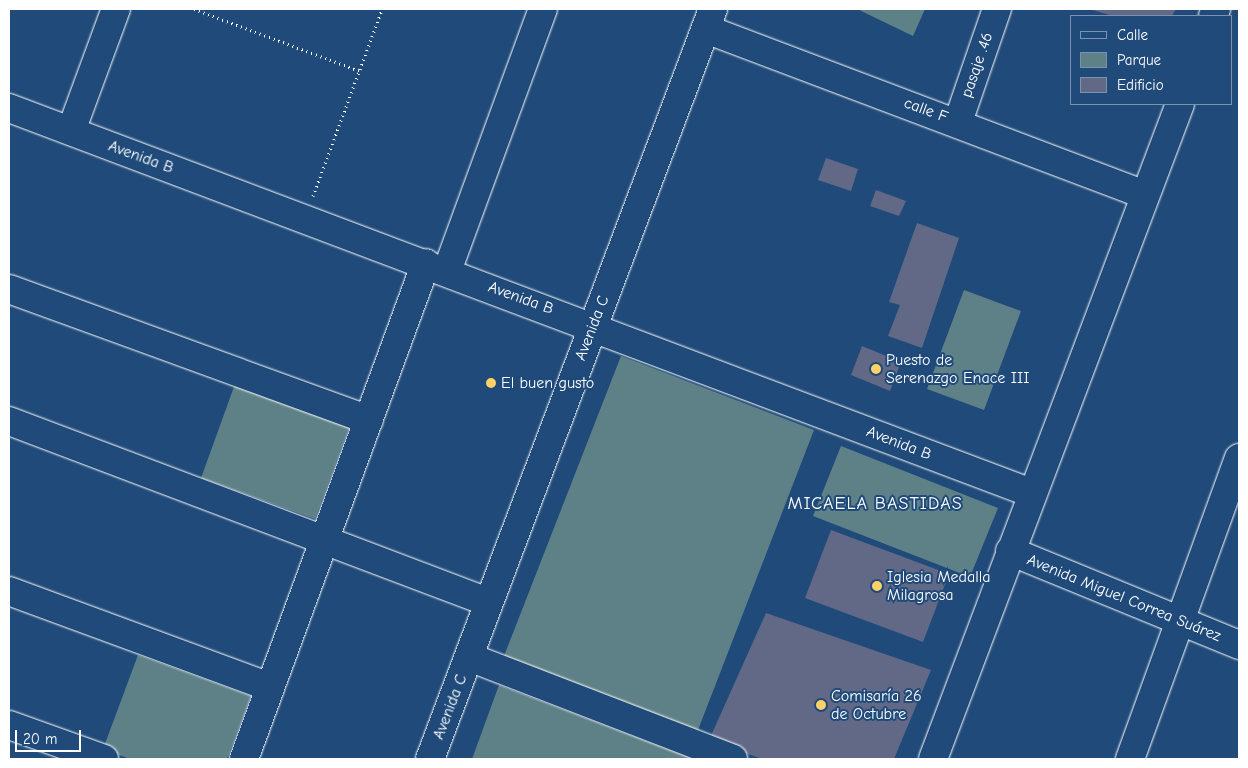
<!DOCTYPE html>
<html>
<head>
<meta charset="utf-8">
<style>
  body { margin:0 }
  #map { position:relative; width:1248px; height:768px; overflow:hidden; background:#1f4a7a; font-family:"Comic Neue",sans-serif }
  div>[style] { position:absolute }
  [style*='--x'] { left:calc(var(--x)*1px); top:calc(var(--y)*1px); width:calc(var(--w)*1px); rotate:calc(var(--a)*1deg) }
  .green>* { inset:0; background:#5d8186 }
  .building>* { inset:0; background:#616987 }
  .path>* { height:3px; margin-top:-1.5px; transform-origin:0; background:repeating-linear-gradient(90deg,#fff 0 1px,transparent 0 5px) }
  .roads { filter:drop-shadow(0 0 1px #fff) drop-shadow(0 0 1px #fff) }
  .minor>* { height:28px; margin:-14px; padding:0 14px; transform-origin:14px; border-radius:14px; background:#1f4a7a }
  .dots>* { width:14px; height:14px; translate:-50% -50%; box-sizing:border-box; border:2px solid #1f4a7a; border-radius:50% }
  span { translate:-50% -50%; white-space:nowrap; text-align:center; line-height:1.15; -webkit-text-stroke:4px #1f4a7a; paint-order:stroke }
  .street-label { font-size:16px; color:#fff }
  .poi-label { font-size:16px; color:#fff }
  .left { translate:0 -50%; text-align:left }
  .neighbourhood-label { font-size:18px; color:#fff; letter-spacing:1px }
  .frame { position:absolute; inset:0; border:10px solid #fff; pointer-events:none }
  .legend { position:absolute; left:1070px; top:15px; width:162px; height:90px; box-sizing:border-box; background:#1f4a7a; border:1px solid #7992af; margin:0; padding:6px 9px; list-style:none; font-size:15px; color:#fff }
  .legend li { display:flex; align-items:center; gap:10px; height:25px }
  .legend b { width:25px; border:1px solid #7992af }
  .scale { position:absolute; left:15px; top:730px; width:66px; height:22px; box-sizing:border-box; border:2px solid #fff; border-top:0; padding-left:6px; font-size:15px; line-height:18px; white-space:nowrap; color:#fff; -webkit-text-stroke:4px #1f4a7a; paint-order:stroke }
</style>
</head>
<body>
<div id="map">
  <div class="green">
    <div style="clip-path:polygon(857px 9px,925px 9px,913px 36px)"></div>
    <div style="clip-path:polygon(964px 290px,1021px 311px,984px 410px,927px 389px)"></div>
    <div style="clip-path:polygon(621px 356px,814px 430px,698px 730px,504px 656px)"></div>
    <div style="clip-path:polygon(235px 384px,350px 425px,315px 519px,201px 478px)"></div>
    <div style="clip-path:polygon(841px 446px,998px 508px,970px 577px,813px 516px)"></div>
    <div style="clip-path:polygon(138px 655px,251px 696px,227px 759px,130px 759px,103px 749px)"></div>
    <div style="clip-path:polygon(499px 685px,693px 759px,472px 759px)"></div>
  </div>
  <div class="building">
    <div style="clip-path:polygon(1089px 9px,1176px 9px,1172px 16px,1113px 16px)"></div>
    <div style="clip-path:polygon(826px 158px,858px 169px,851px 191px,818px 180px)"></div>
    <div style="clip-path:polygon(876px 190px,906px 201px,899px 216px,870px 206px)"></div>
    <div style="clip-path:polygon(917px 223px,959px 238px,922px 348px,888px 336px,900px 305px,889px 302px)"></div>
    <div style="clip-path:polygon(862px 346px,901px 362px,890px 391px,851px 375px)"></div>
    <div style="clip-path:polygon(831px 530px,949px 574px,923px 642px,805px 598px)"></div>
    <div style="clip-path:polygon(766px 613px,931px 670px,894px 759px,762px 759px,709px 740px)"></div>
  </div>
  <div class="path">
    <div style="--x:194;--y:9;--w:177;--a:20.5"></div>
    <div style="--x:313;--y:196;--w:199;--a:-69.7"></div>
  </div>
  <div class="roads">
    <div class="minor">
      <div style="--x:1213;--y:16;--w:8;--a:-67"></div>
      <div style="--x:706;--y:29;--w:469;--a:20.7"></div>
      <div style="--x:9;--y:108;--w:1092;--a:20.64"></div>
      <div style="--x:958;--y:122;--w:120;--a:-71"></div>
      <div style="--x:71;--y:131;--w:130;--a:-69.8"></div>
      <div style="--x:447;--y:271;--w:279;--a:-69.9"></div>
      <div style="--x:9;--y:289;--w:383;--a:20"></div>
      <div style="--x:9;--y:421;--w:512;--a:20.7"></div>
      <div style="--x:1010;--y:551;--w:248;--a:22.3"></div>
      <div style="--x:9;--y:591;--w:278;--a:20.2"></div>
      <div style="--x:469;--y:657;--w:283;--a:21.1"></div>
      <div style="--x:9;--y:725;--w:101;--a:19.7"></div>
      <div style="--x:244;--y:759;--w:528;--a:-69.85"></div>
      <div style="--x:430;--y:759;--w:802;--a:-69.33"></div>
      <div style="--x:933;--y:759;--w:700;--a:-69.34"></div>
      <div style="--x:1130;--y:759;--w:320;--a:-70.1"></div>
    </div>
  </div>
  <div class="dots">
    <div style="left:876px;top:369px;background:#ffd166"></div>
    <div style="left:491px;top:383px;background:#ffd166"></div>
    <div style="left:877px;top:586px;background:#ffd166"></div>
    <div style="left:821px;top:705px;background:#ffd166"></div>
  </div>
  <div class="street-label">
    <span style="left:977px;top:65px;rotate:-71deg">pasaje .46</span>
    <span style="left:926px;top:110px;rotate:20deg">calle F</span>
    <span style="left:141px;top:157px;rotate:20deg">Avenida B</span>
    <span style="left:521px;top:298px;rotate:20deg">Avenida B</span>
    <span style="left:592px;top:328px;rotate:-69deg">Avenida C</span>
    <span style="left:899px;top:443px;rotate:21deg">Avenida B</span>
    <span style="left:1124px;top:598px;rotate:22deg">Avenida Miguel Correa Suárez</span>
    <span style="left:450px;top:707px;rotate:-69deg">Avenida C</span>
  </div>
  <div class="poi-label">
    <span class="left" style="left:886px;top:369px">Puesto de<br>Serenazgo Enace III</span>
    <span class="left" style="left:501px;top:383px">El buen gusto</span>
    <span class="left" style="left:887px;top:586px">Iglesia Medalla<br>Milagrosa</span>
    <span class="left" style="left:831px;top:705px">Comisaría 26<br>de Octubre</span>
  </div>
  <div class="neighbourhood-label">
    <span style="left:875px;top:504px">MICAELA BASTIDAS</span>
  </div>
  <div class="frame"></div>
  <ul class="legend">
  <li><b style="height:6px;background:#1f4a7a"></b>Calle</li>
  <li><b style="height:14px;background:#5d8186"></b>Parque</li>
  <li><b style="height:14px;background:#616987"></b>Edificio</li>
  </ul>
  <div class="scale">20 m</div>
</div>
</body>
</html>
